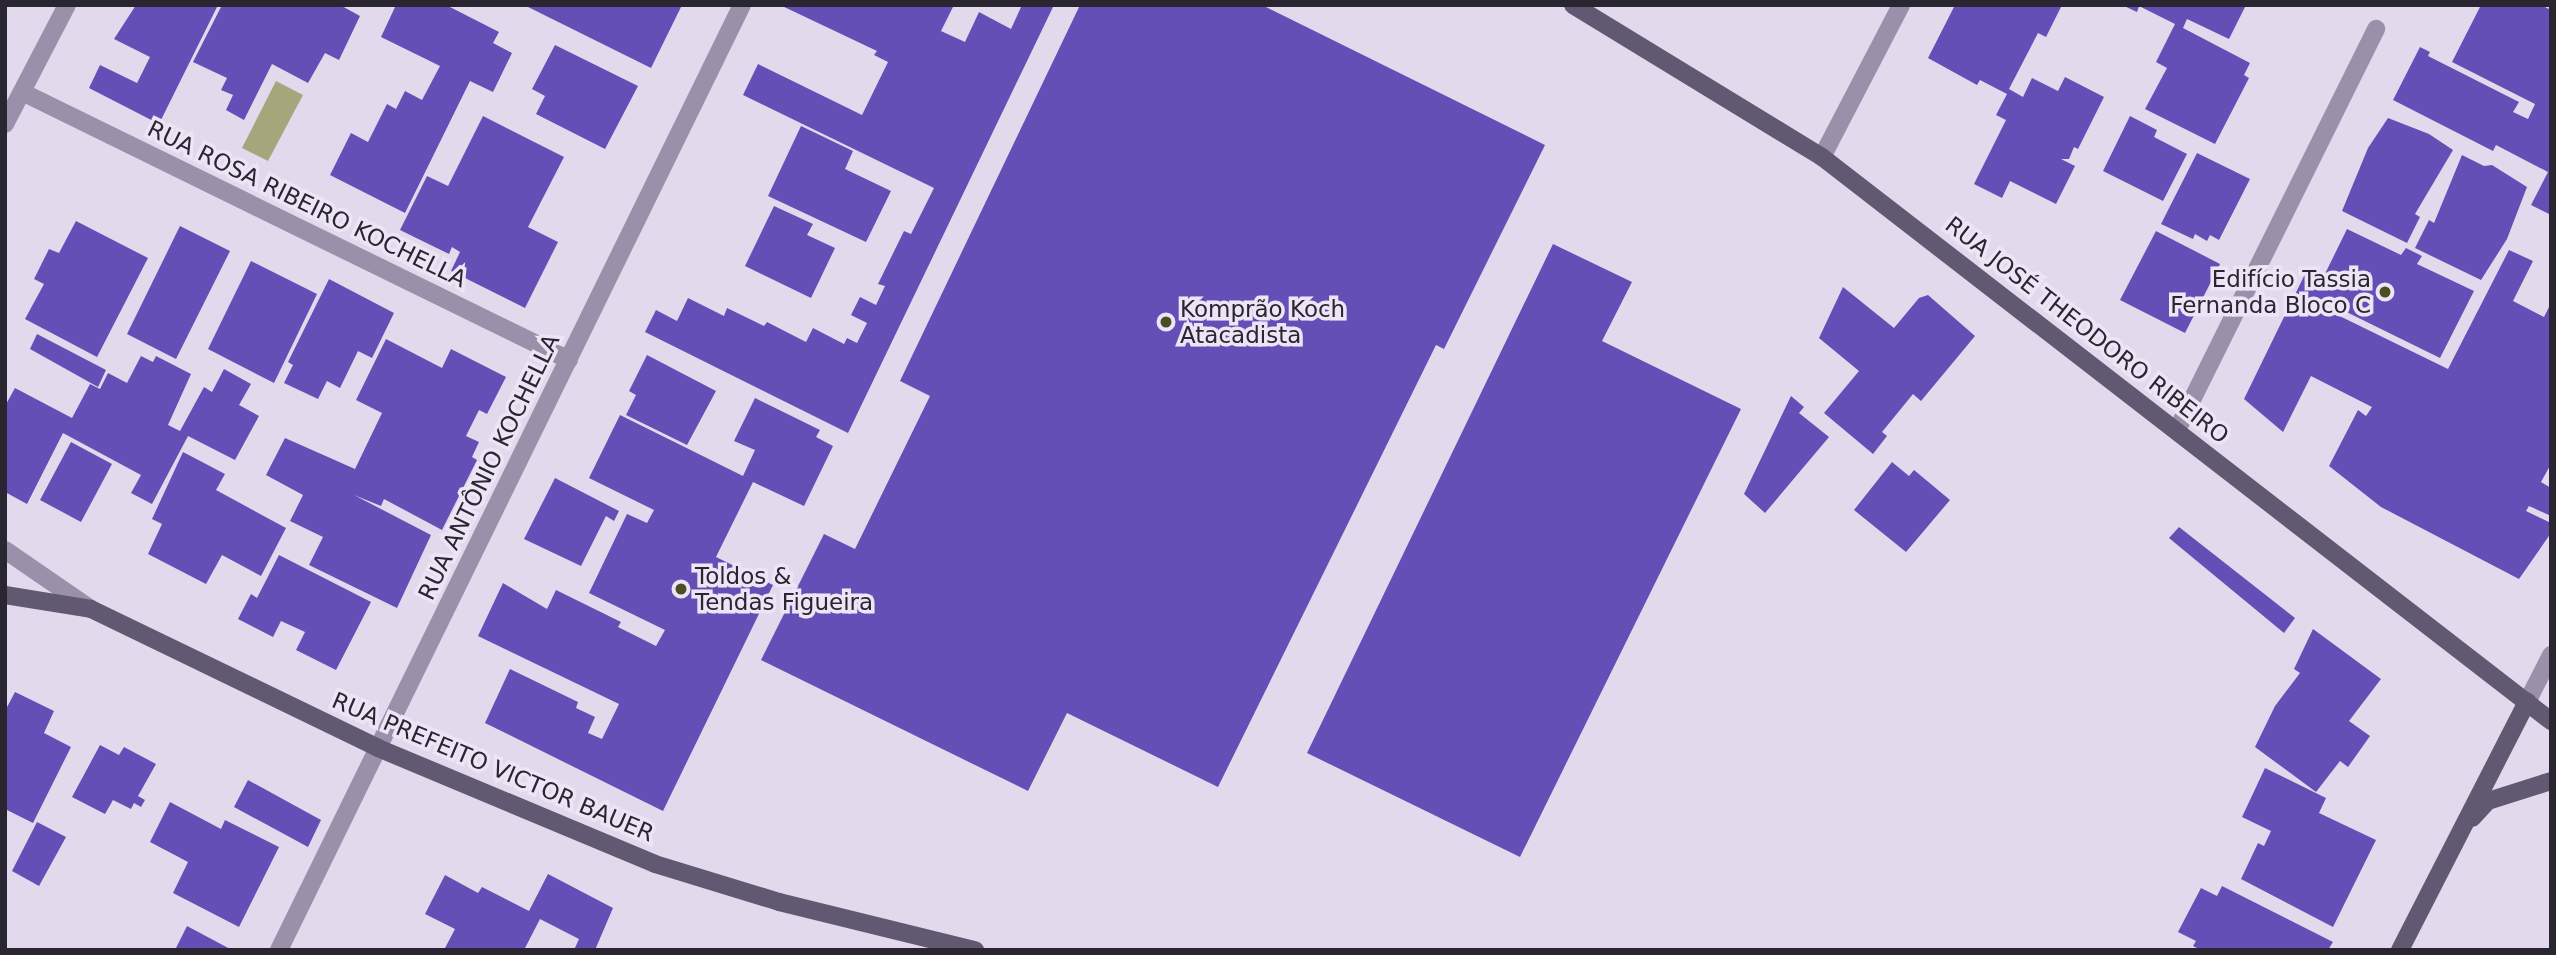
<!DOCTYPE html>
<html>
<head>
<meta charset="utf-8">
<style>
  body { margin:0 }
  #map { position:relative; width:2556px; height:955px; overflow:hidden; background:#e3d9ed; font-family:"DejaVu Sans",sans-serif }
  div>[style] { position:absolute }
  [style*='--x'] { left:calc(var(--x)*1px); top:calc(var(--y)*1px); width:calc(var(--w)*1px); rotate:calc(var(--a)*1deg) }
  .water>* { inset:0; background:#a6a67c }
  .building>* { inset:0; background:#644fb6 }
  .minor>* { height:18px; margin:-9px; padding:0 9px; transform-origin:9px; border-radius:9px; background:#9a90a9 }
  .major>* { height:18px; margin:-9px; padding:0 9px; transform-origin:9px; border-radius:9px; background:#605971 }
  .dots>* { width:19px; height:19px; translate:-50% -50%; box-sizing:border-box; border:4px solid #ede5f6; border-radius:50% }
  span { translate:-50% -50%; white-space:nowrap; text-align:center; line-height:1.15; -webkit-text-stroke:7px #ede5f6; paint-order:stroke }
  .street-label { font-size:23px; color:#292631 }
  .poi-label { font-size:23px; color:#292631 }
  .right { translate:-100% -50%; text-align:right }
  .left { translate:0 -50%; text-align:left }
  .frame { position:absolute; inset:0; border:7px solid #292631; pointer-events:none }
</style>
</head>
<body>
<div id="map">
  <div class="water">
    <div style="clip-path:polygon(276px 81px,303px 95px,268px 161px,242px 148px)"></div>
  </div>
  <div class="building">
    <div style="clip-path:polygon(136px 5px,217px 7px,159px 124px,89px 88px,100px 65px,137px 83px,150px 57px,114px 39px)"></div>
    <div style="clip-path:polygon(222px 5px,340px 5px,360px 16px,339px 60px,325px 53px,308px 83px,272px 64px,244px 120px,226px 110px,233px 95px,221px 90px,227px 78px,193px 62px)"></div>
    <div style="clip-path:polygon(396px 5px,446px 5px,499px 32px,493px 43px,512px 53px,493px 92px,470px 81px,405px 213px,330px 175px,351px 133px,368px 142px,387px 104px,396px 109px,405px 91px,422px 100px,440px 66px,381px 37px)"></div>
    <div style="clip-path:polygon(524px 5px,682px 5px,651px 68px)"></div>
    <div style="clip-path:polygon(780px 5px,954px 5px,941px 31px,965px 42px,979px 12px,1011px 29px,1022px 5px,1054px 5px,848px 433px,645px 332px,656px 310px,677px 321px,688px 298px,724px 316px,727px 308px,764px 326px,767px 322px,806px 342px,813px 328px,844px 344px,847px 338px,857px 343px,867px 323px,851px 315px,860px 297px,876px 305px,885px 286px,878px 284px,904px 231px,911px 234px,934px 188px,743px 95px,758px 64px,862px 115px,888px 62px,874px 55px,877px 51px)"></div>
    <div style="clip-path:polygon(1080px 5px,1262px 5px,1545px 145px,1444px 349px,1436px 345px,1218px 787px,1067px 713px,1028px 791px,761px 660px,824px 534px,855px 549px,930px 396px,900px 381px)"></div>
    <div style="clip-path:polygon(1955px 5px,2061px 7px,2046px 37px,2038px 33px,2009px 89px,2023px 97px,2032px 78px,2058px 91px,2065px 77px,2104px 97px,2078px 149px,2074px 147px,2069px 159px,2061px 159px,2075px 166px,2056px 204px,2010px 181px,2002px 198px,1974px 184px,2006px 120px,1996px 115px,2007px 94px,1980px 80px,1977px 85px,1928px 58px)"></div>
    <div style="clip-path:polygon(2122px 5px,2246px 5px,2229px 39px,2187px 19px,2183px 28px,2250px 63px,2244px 75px,2249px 78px,2215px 144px,2145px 109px,2167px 68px,2156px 62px,2175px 24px,2139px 6px,2137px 12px)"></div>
    <div style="clip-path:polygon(2481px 5px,2541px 5px,2551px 10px,2551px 215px,2531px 205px,2548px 172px,2496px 145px,2493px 151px,2393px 100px,2420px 47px,2430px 52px,2428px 56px,2519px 102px,2513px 112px,2528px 119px,2535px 104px,2452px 62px)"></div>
    <div style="clip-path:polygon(555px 45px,638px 86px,605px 149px,536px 114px,545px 96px,532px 89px)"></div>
    <div style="clip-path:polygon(483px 116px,564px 157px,528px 227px,558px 242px,525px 308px,451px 271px,460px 252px,452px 247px,449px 254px,400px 230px,427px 176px,448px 186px)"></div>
    <div style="clip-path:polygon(2130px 116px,2157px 130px,2154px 137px,2187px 154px,2163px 201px,2103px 171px)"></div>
    <div style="clip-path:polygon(2388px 118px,2429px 134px,2453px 150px,2415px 214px,2420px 217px,2407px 243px,2342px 211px,2368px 148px)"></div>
    <div style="clip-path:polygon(801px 126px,853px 151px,845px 169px,891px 191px,866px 242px,768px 196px)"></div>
    <div style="clip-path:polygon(2197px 153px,2250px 179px,2219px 240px,2210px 235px,2207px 241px,2195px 234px,2193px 239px,2161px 224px)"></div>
    <div style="clip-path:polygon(2462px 155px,2484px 166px,2492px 165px,2527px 187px,2507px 239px,2481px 280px,2415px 248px,2429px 220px,2434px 223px)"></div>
    <div style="clip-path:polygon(774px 206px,813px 224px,807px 235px,835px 248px,811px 298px,745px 266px)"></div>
    <div style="clip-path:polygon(76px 221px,148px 258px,97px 357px,25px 319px,44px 284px,34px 279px,49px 249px,59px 253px)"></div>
    <div style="clip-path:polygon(180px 226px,230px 251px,176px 359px,127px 334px)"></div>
    <div style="clip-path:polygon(2347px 229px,2401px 255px,2406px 248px,2422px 256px,2417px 264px,2474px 291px,2440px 358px,2318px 298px,2315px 304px,2448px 369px,2509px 250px,2533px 261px,2513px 301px,2544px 317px,2551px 303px,2551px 464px,2541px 482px,2551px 488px,2551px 516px,2529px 506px,2526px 511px,2551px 523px,2551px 533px,2519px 579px,2381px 507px,2329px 466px,2358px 410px,2366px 416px,2372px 407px,2311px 376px,2283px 432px,2244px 399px,2305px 274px,2321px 282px)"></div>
    <div style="clip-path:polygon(2156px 231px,2220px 264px,2185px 333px,2120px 300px)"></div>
    <div style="clip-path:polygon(1553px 244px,1632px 282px,1602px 341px,1741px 409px,1520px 857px,1307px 753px)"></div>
    <div style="clip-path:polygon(251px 261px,317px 294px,274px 383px,208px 349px)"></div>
    <div style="clip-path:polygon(329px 279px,394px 313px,372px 358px,358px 351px,340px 388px,327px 381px,318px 399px,284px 383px,293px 365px,288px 362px)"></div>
    <div style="clip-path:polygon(1843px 287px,1894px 328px,1919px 298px,1928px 295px,1975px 336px,1921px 401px,1913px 394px,1882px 432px,1887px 436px,1873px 454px,1824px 413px,1859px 371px,1819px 338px)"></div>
    <div style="clip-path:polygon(37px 334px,106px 370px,98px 387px,30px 349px)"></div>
    <div style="clip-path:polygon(386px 339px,442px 368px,451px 349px,506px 377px,487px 414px,479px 410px,466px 436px,479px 442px,472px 457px,477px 460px,442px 530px,384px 499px,381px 506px,354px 495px,431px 535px,397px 608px,309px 565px,323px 537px,290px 521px,303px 495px,266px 475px,285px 438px,355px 469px,382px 413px,356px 400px)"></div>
    <div style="clip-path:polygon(647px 355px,716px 391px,687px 445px,626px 415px,636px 395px,629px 391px)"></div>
    <div style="clip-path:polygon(141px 356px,153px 362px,156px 356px,191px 374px,168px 425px,180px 431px,204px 387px,212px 392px,224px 369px,251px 384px,239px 405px,259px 416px,235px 460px,188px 436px,152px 504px,131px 493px,141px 475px,63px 433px,27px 504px,5px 492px,5px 406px,15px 388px,72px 418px,90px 384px,100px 389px,108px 373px,127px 383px)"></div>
    <div style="clip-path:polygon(1791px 396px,1804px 407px,1799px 413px,1829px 437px,1765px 513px,1744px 494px)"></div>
    <div style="clip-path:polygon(755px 398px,820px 430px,816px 437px,833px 446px,804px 506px,753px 482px,716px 557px,773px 585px,663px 811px,485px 723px,510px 669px,578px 702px,576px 708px,595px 717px,588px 733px,602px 739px,619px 704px,478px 636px,503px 583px,547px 609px,556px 590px,621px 622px,618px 627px,656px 646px,665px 630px,589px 593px,627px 514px,647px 523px,654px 510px,589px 478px,620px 415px,743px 476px,755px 450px,734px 441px)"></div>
    <div style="clip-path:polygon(71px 442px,112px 464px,81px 522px,40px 500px)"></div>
    <div style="clip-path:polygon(183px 452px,225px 474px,216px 490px,286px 528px,261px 576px,222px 555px,206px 584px,148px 554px,162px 524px,152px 519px)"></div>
    <div style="clip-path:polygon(1892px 462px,1909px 476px,1914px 470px,1950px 500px,1906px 552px,1854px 510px)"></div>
    <div style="clip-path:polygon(555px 478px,619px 511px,614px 521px,606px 516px,581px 566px,524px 539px)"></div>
    <div style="clip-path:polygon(2179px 527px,2295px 618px,2284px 633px,2169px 538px)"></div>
    <div style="clip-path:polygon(279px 555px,371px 602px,336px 670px,296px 650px,305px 632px,281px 621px,273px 637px,238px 619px,251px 594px,257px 598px)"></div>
    <div style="clip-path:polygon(2313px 629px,2381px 679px,2349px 721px,2370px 736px,2348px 767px,2340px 761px,2316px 792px,2255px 747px,2275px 706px,2300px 673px,2294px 669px)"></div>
    <div style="clip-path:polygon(15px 692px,54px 711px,44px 733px,71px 747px,33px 823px,5px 809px,5px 711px)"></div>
    <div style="clip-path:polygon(100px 745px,119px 755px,124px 747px,156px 764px,138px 796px,145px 800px,141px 807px,134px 803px,131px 809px,113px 800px,105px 814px,72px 797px)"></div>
    <div style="clip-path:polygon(2265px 768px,2326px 798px,2319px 813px,2376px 840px,2333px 927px,2241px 879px,2258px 843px,2264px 846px,2271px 831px,2242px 817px)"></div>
    <div style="clip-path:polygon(248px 780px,321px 820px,308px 847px,234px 807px)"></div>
    <div style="clip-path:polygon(170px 802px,221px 829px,225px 820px,279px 847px,239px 927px,173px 893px,188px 862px,150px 842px)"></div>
    <div style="clip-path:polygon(37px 822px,66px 837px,39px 886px,12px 871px)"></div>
    <div style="clip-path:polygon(548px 874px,613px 908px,595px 950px,574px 950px,579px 939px,540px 919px,524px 950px,444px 950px,455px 929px,425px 914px,445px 875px,478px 893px,482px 887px,529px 911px)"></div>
    <div style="clip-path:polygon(2222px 886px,2333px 942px,2328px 950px,2201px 950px,2193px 946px,2196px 941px,2178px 932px,2201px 888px,2217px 896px)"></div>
    <div style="clip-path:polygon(187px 926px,232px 950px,175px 950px)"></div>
  </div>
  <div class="minor">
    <div style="--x:22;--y:92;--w:609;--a:26.1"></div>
    <div style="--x:5;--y:124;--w:134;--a:-62.5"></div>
    <div style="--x:1822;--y:157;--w:171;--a:-62.5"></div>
    <div style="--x:2177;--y:430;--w:448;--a:-63.6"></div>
    <div style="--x:5;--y:550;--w:104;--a:34.5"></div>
    <div style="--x:2527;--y:702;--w:53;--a:-62.9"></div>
    <div style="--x:279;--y:950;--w:1052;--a:-63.9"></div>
  </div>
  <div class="major">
    <div style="--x:1573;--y:5;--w:292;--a:31.4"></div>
    <div style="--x:1822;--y:157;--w:922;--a:37.73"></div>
    <div style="--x:5;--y:595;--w:87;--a:9.2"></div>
    <div style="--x:91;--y:609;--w:319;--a:25.8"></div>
    <div style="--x:378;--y:748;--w:300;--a:22.7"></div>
    <div style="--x:655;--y:864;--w:130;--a:17"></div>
    <div style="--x:779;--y:902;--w:202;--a:13.8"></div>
    <div style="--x:2472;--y:818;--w:23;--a:-47"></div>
    <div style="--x:2488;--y:801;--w:66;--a:-17.6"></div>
    <div style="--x:2400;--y:950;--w:279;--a:-62.9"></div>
  </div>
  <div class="dots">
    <div style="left:2385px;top:292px;background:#4b4d22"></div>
    <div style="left:1166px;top:322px;background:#4b4d22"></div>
    <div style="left:681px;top:589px;background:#4b4d22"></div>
  </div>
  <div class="street-label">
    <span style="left:307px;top:204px;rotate:26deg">RUA ROSA RIBEIRO KOCHELLA</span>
    <span style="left:2087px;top:330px;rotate:38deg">RUA JOSÉ THEODORO RIBEIRO</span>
    <span style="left:489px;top:467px;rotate:-64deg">RUA ANTÔNIO KOCHELLA</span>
    <span style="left:493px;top:767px;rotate:23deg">RUA PREFEITO VICTOR BAUER</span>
  </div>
  <div class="poi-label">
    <span class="right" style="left:2371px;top:292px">Edifício Tassia<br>Fernanda Bloco C</span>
    <span class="left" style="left:1180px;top:322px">Komprão Koch<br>Atacadista</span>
    <span class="left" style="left:695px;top:589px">Toldos &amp;<br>Tendas Figueira</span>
  </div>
  <div class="frame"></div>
</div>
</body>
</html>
